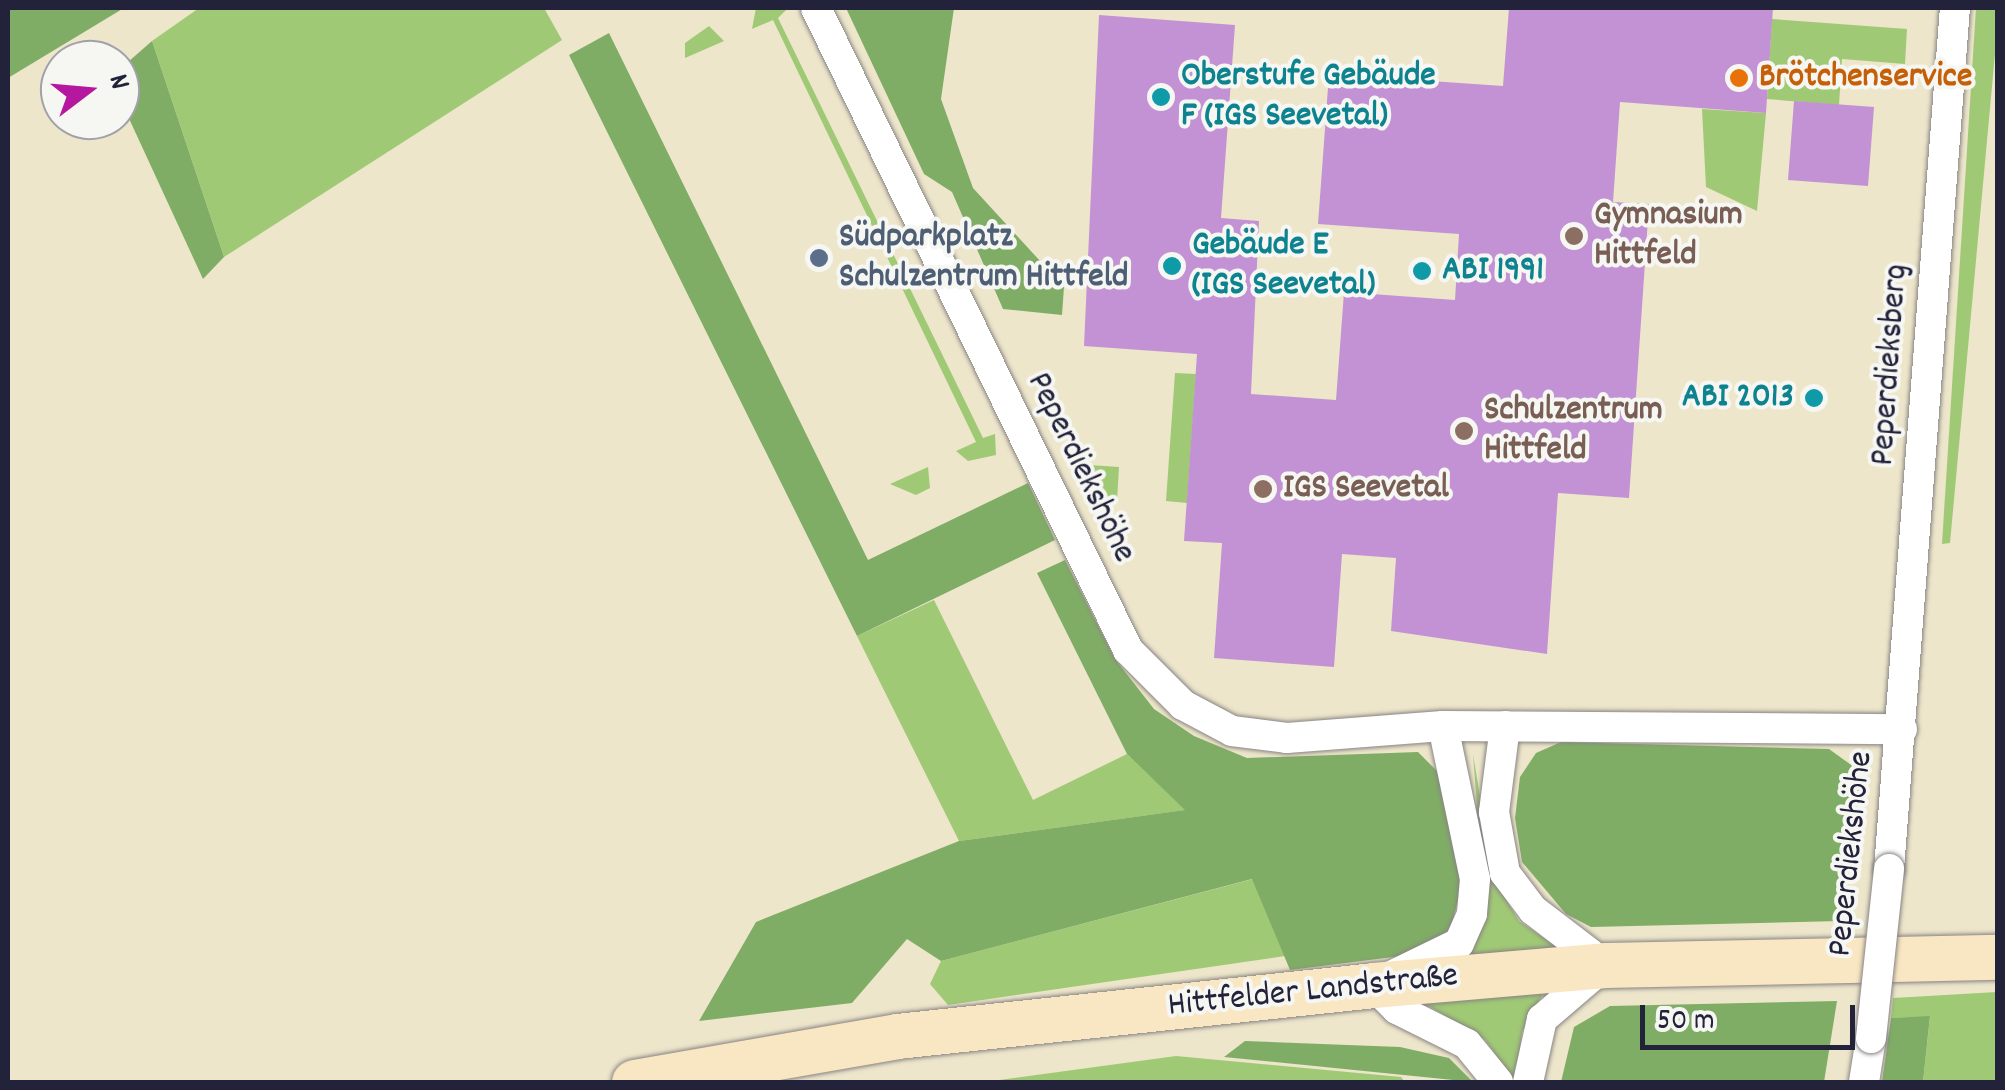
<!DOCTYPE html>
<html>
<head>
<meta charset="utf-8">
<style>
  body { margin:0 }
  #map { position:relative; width:2005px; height:1090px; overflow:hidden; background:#ede6cb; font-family:Dekko,sans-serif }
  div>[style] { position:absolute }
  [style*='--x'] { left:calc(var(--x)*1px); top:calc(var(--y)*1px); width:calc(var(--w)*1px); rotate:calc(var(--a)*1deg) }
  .green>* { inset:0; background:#a0c975 }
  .forest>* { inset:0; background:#80ad66 }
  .building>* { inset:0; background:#c392d4 }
  .roads { filter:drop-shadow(0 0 2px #888483) drop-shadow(0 0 2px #888483) }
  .street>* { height:30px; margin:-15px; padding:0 15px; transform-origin:15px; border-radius:15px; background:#fff }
  .secondary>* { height:45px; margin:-22.5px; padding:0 22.5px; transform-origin:22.5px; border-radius:22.5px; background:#f9e7c3 }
  .bridges { filter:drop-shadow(0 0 2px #888483) drop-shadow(0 0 2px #888483) }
  .street-bridge>* { height:30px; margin:-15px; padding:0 15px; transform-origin:15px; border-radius:15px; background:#fff }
  .dots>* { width:28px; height:28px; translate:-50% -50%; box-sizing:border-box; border:5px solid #f6f6f2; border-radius:50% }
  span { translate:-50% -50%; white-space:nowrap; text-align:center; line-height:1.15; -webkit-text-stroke:8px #f6f6f2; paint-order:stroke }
  .culture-label { font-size:35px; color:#0d838f; font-weight:700 }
  .left { translate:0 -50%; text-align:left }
  .right { translate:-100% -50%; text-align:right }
  .food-label { font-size:35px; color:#c56008; font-weight:700 }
  .education-label { font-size:35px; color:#785e54; font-weight:700 }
  .service-label { font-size:35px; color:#4e5e75; font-weight:700 }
  .street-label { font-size:35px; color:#22223b }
  .frame { position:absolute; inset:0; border:10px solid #22223b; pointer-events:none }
  .north { position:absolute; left:40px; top:40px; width:100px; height:100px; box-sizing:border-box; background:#f6f6f2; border:2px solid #a1a1a9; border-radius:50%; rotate:74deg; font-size:28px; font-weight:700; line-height:40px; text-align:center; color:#22223b }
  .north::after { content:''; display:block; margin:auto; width:35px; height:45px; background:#b5179e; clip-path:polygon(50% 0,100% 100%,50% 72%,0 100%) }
  .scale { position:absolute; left:1640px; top:1005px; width:215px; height:45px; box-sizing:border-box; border:5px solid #22223b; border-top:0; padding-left:12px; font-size:30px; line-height:35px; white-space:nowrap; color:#22223b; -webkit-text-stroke:8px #f6f6f2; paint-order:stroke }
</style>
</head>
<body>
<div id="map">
  <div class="green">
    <div style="clip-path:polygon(199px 8px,544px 8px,562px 40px,224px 257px,152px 41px)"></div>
    <div style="clip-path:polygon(756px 8px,788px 8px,778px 18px,983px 438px,995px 434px,996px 455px,968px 461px,956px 451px,976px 442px,773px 20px,752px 29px)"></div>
    <div style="clip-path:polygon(1976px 8px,1997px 8px,1997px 32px,1950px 543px,1942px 544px)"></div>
    <div style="clip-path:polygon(1772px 19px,1907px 29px,1905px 64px,1842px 59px,1839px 105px,1767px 99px)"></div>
    <div style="clip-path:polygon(709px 26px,724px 41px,685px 58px,685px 43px)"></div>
    <div style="clip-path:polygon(1702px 109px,1766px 113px,1757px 211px,1706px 187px)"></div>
    <div style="clip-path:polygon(1175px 373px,1196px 374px,1187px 503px,1166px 501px)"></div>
    <div style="clip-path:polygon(1089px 465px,1119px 467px,1117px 501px,1107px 500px)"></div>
    <div style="clip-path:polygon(928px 467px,930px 488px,916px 495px,890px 484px)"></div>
    <div style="clip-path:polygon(934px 600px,1033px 800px,1127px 754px,1186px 810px,959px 841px,857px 636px)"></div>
    <div style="clip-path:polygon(1473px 754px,1494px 880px,1519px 921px,1557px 947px,1462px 956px,1485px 915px)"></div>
    <div style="clip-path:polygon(1253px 879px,1285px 956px,948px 1005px,930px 984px,941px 961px)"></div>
    <div style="clip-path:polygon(1546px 988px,1522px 1032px,1516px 1082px,1485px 1040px,1419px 1000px)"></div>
    <div style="clip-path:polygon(1997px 992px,1997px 1082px,1923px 1082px,1930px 1017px,1891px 1018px,1893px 998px)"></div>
    <div style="clip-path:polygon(1176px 1056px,1401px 1077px,1405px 1082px,984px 1082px)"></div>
  </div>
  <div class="forest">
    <div style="clip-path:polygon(8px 8px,124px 8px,8px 78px)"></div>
    <div style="clip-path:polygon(846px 8px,954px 8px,941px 99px,973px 188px,1064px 287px,1062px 315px,1003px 309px,952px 192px,924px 174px)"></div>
    <div style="clip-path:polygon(609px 33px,868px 560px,1028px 483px,1055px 540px,857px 636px,569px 55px)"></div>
    <div style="clip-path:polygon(152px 41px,224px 257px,203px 279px,120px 99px,120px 69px)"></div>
    <div style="clip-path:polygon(1065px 560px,1115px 659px,1154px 709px,1194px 736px,1247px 758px,1418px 752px,1438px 772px,1463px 879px,1449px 937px,1425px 953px,1290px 970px,1252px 879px,941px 961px,907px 939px,852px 1003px,699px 1021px,756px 922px,959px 841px,1185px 810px,1127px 754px,1037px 573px)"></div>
    <div style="clip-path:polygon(1561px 742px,1829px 749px,1854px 767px,1862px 797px,1841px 921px,1591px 927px,1566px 914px,1522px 862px,1515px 818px,1520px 777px,1536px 753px)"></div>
    <div style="clip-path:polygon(1837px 1001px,1824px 1082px,1561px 1082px,1574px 1027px,1610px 1006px)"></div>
    <div style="clip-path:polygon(1930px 1016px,1923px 1082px,1882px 1082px,1891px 1018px)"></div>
    <div style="clip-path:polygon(1245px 1041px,1400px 1047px,1449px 1058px,1473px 1082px,1224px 1057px)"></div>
  </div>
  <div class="building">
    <div style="clip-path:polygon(1509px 8px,1773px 8px,1766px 113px,1620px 102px,1613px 202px,1649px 204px,1629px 498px,1558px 493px,1547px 654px,1391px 631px,1396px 558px,1342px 554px,1334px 667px,1214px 658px,1222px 543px,1184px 541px,1197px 354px,1084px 346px,1099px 15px,1235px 25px,1221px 218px,1259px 221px,1251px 394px,1336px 400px,1344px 292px,1455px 300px,1459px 234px,1318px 224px,1329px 74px,1503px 86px)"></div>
    <div style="clip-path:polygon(1794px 101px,1874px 107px,1868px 186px,1788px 180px)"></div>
  </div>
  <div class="roads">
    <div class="street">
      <div style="--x:816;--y:8;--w:714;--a:64.08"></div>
      <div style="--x:1128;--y:650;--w:78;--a:45"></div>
      <div style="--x:1183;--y:705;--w:55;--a:28"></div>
      <div style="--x:1232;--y:731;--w:55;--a:7.3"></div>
      <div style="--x:1287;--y:738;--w:156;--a:-4.4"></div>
      <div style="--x:1443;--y:726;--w:459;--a:0.4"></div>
      <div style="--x:1443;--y:726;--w:156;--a:78.2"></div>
      <div style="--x:1475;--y:879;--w:35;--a:95"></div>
      <div style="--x:1472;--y:914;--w:32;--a:114"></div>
      <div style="--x:1459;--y:943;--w:96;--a:154"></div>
      <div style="--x:1373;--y:985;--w:34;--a:45"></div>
      <div style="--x:1397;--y:1009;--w:78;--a:26.6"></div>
      <div style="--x:1467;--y:1044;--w:49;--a:50.8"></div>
      <div style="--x:1505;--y:726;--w:87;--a:97.3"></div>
      <div style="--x:1494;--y:812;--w:62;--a:79.8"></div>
      <div style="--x:1505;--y:873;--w:46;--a:52.9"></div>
      <div style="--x:1533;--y:910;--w:91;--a:37.4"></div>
      <div style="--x:1605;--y:965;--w:83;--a:139.4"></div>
      <div style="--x:1542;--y:1019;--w:65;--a:102.5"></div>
      <div style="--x:1889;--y:869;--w:864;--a:-85.62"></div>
      <div style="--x:1864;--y:1082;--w:45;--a:-81"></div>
    </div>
    <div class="secondary">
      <div style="--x:634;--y:1082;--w:267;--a:-9.9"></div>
      <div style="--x:897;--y:1036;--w:479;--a:-6.1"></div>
      <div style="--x:1373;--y:985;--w:233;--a:-4.9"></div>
      <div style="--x:1605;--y:965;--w:393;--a:-1.2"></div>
    </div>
  </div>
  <div class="bridges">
    <div class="street-bridge">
      <div style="--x:1871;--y:1038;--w:170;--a:-83.9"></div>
    </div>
  </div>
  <div class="dots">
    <div style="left:1739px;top:78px;background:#e8710a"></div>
    <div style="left:1161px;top:97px;background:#0f9aa8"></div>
    <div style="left:1574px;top:236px;background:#8d6e63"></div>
    <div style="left:819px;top:258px;background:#5c6f8a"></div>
    <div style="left:1172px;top:266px;background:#0f9aa8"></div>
    <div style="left:1422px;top:271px;background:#0f9aa8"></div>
    <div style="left:1814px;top:398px;background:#0f9aa8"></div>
    <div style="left:1464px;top:431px;background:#8d6e63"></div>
    <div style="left:1263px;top:489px;background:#8d6e63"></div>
  </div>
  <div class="culture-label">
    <span class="left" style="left:1181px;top:97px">Oberstufe Gebäude<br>F (IGS Seevetal)</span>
    <span class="left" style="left:1192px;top:266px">Gebäude E<br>(IGS Seevetal)</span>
    <span class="left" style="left:1442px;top:271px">ABI 1991</span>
    <span class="right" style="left:1794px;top:398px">ABI 2013</span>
  </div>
  <div class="food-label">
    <span class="left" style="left:1759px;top:78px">Brötchenservice</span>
  </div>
  <div class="education-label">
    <span class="left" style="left:1594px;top:236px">Gymnasium<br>Hittfeld</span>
    <span class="left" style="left:1484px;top:431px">Schulzentrum<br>Hittfeld</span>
    <span class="left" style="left:1283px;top:489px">IGS Seevetal</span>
  </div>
  <div class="service-label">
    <span class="left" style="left:839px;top:258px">Südparkplatz<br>Schulzentrum Hittfeld</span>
  </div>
  <div class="street-label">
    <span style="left:1891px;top:365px;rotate:-86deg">Peperdieksberg</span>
    <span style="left:1080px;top:468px;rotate:64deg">Peperdiekshöhe</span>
    <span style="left:1852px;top:854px;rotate:-84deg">Peperdiekshöhe</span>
    <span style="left:1313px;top:992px;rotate:-6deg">Hittfelder Landstraße</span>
  </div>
  <div class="frame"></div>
  <div class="north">N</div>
  <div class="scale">50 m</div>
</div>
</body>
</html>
